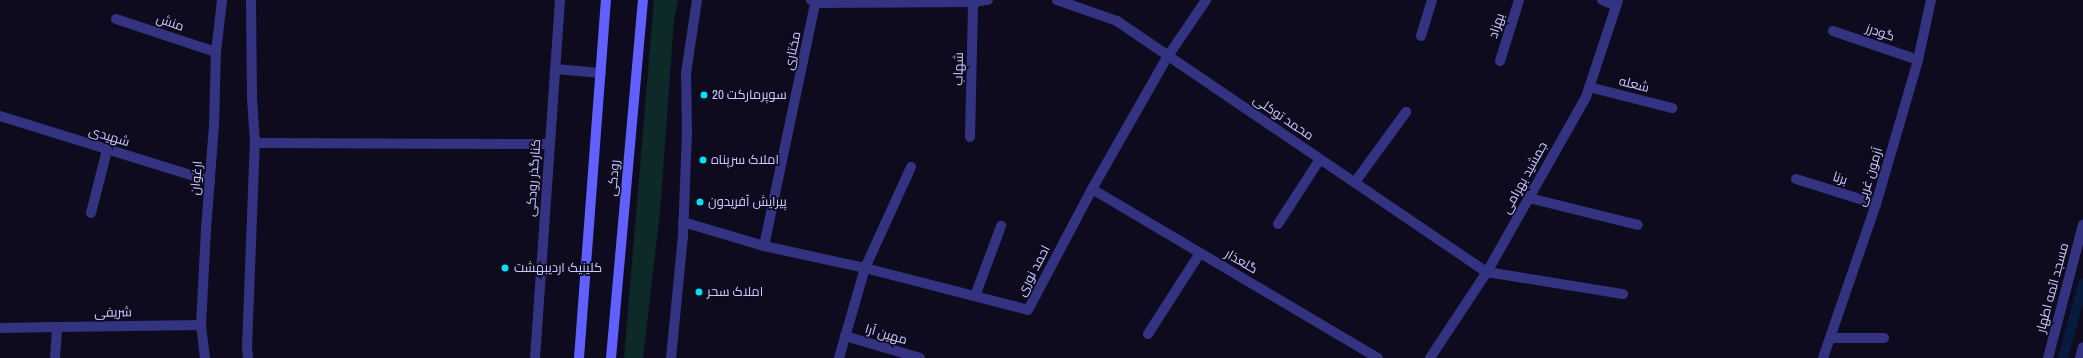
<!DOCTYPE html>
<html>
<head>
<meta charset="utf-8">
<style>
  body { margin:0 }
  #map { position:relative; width:2083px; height:358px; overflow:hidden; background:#0e0b1f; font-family:"Archivo Narrow",Cairo,sans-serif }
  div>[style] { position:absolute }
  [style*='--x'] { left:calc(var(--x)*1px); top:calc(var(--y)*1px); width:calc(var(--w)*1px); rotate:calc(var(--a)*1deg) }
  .green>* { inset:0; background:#0e2a28 }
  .stream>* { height:10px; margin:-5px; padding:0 5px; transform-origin:5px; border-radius:5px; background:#061b3e }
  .minor>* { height:10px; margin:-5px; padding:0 5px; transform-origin:5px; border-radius:5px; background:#343382 }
  .secondary>* { height:10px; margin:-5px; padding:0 5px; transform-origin:5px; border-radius:5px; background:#6160ff }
  .dots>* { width:11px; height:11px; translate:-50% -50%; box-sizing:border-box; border:2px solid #0e0b1f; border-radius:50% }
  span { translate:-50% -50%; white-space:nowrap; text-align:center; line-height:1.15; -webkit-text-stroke:3.5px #0e0b1f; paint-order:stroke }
  .street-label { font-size:13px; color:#cec9ff }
  .poi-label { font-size:13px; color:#cec9ff }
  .left { translate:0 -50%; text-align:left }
</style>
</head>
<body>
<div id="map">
  <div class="green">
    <div style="clip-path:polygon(654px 0,678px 0,674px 20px,660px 212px,643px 358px,624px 358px)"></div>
  </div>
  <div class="stream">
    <div style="--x:2063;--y:358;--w:77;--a:-74.9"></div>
  </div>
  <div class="minor">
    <div style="--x:811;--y:0;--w:7;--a:27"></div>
    <div style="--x:817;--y:3;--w:156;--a:-0.4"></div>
    <div style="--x:973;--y:2;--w:15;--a:-8"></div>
    <div style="--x:1057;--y:0;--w:64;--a:19.3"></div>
    <div style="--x:1117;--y:21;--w:447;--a:34.2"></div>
    <div style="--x:1487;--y:272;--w:138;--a:9.2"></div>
    <div style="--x:1602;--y:0;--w:15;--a:23"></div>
    <div style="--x:116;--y:19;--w:105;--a:18.3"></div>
    <div style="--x:1833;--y:31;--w:90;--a:18.8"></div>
    <div style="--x:1421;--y:36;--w:38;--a:-73"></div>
    <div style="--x:1500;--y:61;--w:64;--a:-72.7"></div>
    <div style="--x:555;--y:69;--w:46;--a:5"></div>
    <div style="--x:1589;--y:87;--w:86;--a:14.2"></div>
    <div style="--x:0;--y:116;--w:220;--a:17.2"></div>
    <div style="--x:970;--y:137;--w:137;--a:-88.7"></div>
    <div style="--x:255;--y:143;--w:295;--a:0.2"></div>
    <div style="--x:1796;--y:179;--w:84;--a:17.4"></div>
    <div style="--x:1355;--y:182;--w:87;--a:-53.9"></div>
    <div style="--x:1092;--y:189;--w:332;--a:30.6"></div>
    <div style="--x:1529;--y:198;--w:112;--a:13.9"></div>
    <div style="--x:91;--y:213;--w:65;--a:-75.7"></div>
    <div style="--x:683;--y:222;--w:84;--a:16.5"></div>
    <div style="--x:764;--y:246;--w:103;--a:12.3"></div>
    <div style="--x:865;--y:268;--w:168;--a:14.4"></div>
    <div style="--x:1028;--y:310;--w:137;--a:-62.1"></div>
    <div style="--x:1092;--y:189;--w:153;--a:-60.3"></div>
    <div style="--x:1168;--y:56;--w:68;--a:-55.8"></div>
    <div style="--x:1278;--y:224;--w:77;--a:-57.1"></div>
    <div style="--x:764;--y:246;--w:251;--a:-78.1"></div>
    <div style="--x:975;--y:296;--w:75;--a:-69.6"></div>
    <div style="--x:0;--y:328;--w:57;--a:-1"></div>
    <div style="--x:1148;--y:334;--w:96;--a:-57.3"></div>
    <div style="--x:845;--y:336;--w:78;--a:16.3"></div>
    <div style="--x:1831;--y:338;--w:53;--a:0"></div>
    <div style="--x:55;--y:358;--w:31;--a:-86"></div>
    <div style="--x:57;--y:327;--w:144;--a:-0.8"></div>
    <div style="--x:205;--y:358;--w:33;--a:-97"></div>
    <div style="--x:201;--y:325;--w:96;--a:-87"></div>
    <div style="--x:206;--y:229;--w:103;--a:-85.6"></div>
    <div style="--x:214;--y:126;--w:74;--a:-88.5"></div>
    <div style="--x:216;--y:52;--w:52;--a:-83.4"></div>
    <div style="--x:248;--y:358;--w:11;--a:-95"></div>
    <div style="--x:247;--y:347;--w:204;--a:-87.8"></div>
    <div style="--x:255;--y:143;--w:45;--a:-93.8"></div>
    <div style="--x:252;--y:98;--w:98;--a:-90.6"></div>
    <div style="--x:535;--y:358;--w:359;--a:-86"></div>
    <div style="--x:671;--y:358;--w:123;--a:-84.4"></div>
    <div style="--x:683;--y:236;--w:102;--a:-87.8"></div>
    <div style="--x:687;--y:134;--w:61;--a:-90.9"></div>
    <div style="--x:686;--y:73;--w:74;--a:-81.4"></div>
    <div style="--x:839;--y:358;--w:94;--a:-73.9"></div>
    <div style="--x:865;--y:268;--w:111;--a:-65.5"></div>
    <div style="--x:1430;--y:358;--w:103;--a:-56.5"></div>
    <div style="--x:1487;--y:272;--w:201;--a:-60.5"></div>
    <div style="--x:1586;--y:97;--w:102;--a:-71.7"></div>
    <div style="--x:1823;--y:358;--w:163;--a:-71"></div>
    <div style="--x:1876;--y:204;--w:150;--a:-73.7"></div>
    <div style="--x:1918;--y:60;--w:61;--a:-77.8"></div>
    <div style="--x:2048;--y:358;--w:138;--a:-75.3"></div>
    <div style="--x:2080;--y:358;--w:11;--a:-75"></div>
  </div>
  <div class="secondary">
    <div style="--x:579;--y:358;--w:359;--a:-85.7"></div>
    <div style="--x:611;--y:358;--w:359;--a:-84.9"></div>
  </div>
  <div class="dots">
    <div style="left:704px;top:95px;background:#00e1f4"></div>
    <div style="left:703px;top:160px;background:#00e1f4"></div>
    <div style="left:700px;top:202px;background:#00e1f4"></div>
    <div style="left:505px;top:268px;background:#00e1f4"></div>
    <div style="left:699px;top:292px;background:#00e1f4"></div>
  </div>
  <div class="street-label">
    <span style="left:170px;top:23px;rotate:19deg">منش</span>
    <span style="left:1497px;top:26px;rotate:-72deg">بهزاد</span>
    <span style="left:1880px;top:33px;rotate:19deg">گودرز</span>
    <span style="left:793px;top:51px;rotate:-78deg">مختاری</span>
    <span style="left:959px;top:69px;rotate:-89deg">شهاب</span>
    <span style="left:1634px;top:85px;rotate:14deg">شعله</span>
    <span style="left:1283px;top:118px;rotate:34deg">محمد توکلی</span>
    <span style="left:109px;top:137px;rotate:17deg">شهیدی</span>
    <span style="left:1870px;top:177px;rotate:-73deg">آزمون غربی</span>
    <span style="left:197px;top:178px;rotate:-85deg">ارغوان</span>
    <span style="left:534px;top:178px;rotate:-86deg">کنارگذر رودکی</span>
    <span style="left:614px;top:178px;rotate:-85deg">رودکی</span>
    <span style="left:1525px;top:178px;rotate:-61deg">جمشید بهرامی</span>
    <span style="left:1840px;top:179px;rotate:18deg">برنا</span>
    <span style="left:1241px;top:262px;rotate:30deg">گلعذار</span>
    <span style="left:1034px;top:271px;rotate:-62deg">احمد نوری</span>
    <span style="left:2053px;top:288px;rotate:-75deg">مسجد ائمه اطهار</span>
    <span style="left:113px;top:313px;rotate:-1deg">شریفی</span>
    <span style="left:886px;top:335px;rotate:16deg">مهین آرا</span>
  </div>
  <div class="poi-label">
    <span class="left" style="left:712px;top:95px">سوپرمارکت 20</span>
    <span class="left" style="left:711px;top:160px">املاک سرپناه</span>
    <span class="left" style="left:708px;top:202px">پیرایش آفریدون</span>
    <span class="left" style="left:514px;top:268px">کلینیک اردیبهشت</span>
    <span class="left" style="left:707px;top:292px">املاک سحر</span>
  </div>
</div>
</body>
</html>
